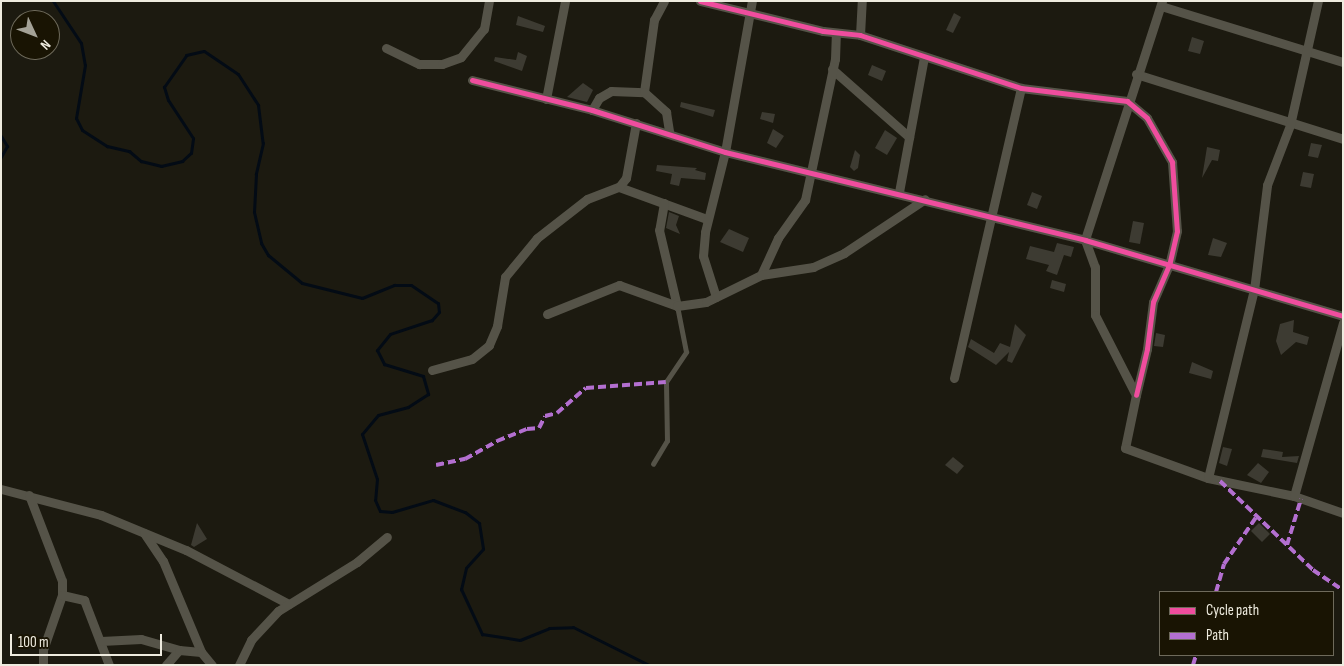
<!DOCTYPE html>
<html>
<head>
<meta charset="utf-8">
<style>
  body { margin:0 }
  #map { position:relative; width:1344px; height:666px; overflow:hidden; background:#1c1a10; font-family:"Sofia Sans Condensed",sans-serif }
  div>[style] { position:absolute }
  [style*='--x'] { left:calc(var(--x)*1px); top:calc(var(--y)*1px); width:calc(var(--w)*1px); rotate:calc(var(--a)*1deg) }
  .stream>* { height:3px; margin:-1.5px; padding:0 1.5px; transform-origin:1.5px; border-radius:1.5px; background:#030b15 }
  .building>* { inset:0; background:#3d3b32 }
  .lane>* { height:4.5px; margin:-2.25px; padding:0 2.25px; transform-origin:2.25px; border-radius:2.25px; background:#555348 }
  .street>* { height:9px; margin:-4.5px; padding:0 4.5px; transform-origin:4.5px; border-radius:4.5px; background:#555348 }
  .quiet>* { height:4px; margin-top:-2px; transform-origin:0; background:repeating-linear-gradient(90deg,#b36fd0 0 8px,transparent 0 12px) }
  .cycleway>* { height:5px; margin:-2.5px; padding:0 2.5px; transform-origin:2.5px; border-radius:2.5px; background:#ef4d9e }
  span { translate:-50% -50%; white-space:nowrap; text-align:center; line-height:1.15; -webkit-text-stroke:5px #191403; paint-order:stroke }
  .frame { position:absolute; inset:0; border:2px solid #eeebdf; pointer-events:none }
  .legend { position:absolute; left:1159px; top:591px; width:175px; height:65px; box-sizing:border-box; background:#191403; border:1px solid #6e6a5b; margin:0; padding:6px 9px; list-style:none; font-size:15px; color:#eeebdf }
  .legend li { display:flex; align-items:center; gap:10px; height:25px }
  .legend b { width:25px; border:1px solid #6e6a5b }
  .north { position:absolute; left:10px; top:10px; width:50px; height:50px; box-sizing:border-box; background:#191403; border:1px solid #6e6a5b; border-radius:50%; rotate:133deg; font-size:14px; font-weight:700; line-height:20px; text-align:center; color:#eeebdf }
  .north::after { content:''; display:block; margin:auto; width:18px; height:22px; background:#a4a297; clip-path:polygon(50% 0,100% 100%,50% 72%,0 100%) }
  .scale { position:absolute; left:10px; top:634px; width:152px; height:22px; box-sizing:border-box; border:2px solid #eeebdf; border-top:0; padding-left:6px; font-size:15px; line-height:18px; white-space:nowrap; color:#eeebdf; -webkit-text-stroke:4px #191403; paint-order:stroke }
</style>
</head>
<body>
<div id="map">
  <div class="stream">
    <div style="--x:53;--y:1;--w:50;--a:56.3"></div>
    <div style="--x:81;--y:43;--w:22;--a:80"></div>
    <div style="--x:85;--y:65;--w:54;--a:99.6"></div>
    <div style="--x:76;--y:118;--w:13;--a:63"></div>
    <div style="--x:82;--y:130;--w:30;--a:33"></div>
    <div style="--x:107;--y:146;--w:23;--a:13"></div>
    <div style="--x:129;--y:151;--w:16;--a:40"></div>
    <div style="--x:141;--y:161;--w:21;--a:14"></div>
    <div style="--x:161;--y:166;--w:22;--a:-13"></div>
    <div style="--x:182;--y:161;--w:12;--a:-42"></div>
    <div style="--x:191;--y:153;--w:15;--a:-82"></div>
    <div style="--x:193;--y:138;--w:45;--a:-123.3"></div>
    <div style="--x:168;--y:100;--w:14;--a:-107"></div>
    <div style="--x:164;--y:87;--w:39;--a:-55"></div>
    <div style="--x:186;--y:55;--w:18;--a:-13"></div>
    <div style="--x:204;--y:51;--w:41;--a:34.1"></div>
    <div style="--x:238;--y:74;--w:37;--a:57"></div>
    <div style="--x:258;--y:105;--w:38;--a:83"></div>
    <div style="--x:263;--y:143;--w:32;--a:103"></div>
    <div style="--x:256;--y:174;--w:38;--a:93"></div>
    <div style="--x:254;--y:212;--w:32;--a:77"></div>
    <div style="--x:261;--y:243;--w:14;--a:60"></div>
    <div style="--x:268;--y:255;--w:44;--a:39.5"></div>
    <div style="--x:302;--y:283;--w:62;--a:14"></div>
    <div style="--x:362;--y:298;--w:35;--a:-22"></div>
    <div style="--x:394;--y:285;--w:17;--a:0"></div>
    <div style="--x:411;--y:285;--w:32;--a:34"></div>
    <div style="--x:438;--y:303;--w:9;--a:84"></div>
    <div style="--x:439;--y:312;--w:11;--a:131"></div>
    <div style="--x:432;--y:320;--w:44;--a:161.6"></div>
    <div style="--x:390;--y:334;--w:21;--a:129"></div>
    <div style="--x:377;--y:350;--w:16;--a:63"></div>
    <div style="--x:384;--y:364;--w:41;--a:17.1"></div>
    <div style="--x:423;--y:376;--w:19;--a:74"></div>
    <div style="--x:428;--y:394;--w:24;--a:147"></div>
    <div style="--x:408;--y:407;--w:31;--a:165"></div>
    <div style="--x:378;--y:415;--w:25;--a:130"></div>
    <div style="--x:362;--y:434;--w:47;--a:71.6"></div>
    <div style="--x:377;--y:479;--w:21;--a:95"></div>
    <div style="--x:375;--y:500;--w:12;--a:66"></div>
    <div style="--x:380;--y:511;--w:12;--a:5"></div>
    <div style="--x:392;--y:512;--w:43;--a:-16.3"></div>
    <div style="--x:433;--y:500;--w:34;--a:21"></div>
    <div style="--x:465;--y:512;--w:18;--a:38"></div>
    <div style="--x:479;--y:523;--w:26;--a:81"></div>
    <div style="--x:483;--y:549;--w:25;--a:132"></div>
    <div style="--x:466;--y:568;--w:22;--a:103"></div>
    <div style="--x:461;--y:589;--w:50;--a:65"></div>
    <div style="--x:482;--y:634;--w:38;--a:9"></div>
    <div style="--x:520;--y:640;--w:31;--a:-22"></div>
    <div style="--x:549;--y:628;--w:24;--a:-2"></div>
    <div style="--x:573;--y:627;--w:85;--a:26.6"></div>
    <div style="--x:1;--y:136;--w:12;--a:59"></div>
    <div style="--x:7;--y:146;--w:13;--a:119"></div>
  </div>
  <div class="building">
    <div style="clip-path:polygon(954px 13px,961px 17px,953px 33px,946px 30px)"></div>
    <div style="clip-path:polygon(518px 16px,545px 26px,543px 32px,516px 25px)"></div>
    <div style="clip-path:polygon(1192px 37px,1204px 41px,1200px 54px,1188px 51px)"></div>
    <div style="clip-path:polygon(518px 52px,527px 56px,522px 71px,494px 61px,495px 57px,516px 60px)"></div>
    <div style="clip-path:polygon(872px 65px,886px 71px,882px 81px,868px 75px)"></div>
    <div style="clip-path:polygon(583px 83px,593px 90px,587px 102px,567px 97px)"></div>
    <div style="clip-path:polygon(681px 102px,715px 110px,713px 117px,680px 107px)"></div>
    <div style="clip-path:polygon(762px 112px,775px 114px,773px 123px,760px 119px)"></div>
    <div style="clip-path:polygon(773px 129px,784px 136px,776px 148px,767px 143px)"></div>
    <div style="clip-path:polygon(885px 130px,897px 138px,887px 155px,875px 148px)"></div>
    <div style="clip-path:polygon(1311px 143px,1322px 145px,1318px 158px,1308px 156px)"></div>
    <div style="clip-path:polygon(1207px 147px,1220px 150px,1218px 161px,1212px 160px,1202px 178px)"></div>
    <div style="clip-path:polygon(855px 150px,860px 155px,858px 168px,854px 171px,850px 167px)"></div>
    <div style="clip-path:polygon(657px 165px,697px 168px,695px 170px,706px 173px,705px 180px,681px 178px,679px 186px,670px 184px,672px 174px,656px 171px)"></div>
    <div style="clip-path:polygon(1303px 172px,1314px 174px,1311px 188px,1300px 186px)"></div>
    <div style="clip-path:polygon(1032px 192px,1042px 196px,1037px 209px,1027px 205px)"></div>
    <div style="clip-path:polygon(669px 212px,679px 216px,676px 225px,680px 234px,666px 228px)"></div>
    <div style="clip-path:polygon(1133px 221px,1144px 223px,1140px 244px,1129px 242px)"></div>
    <div style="clip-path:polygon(729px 229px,749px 238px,743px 252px,720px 242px)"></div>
    <div style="clip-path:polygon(1213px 238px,1227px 243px,1221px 257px,1208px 255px)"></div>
    <div style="clip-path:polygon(1057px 243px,1074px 247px,1071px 257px,1064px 255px,1057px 275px,1046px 271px,1049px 265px,1026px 259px,1030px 246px,1054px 252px)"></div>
    <div style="clip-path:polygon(1052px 280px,1066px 284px,1064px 292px,1050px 288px)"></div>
    <div style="clip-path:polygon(1294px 320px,1293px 332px,1309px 337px,1307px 345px,1296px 342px,1281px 355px,1276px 341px,1280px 324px)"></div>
    <div style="clip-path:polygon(1015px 324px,1026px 335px,1012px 363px,1007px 361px,1009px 352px,996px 365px,968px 347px,971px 339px,994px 353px,1000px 343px,1010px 347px)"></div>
    <div style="clip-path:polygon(1156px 333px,1165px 335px,1163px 347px,1154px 346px)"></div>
    <div style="clip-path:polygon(1192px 362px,1213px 371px,1211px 379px,1189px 373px)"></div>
    <div style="clip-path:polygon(1223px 447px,1232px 449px,1227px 466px,1219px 463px)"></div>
    <div style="clip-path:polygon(1263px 449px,1283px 452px,1282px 457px,1299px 456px,1297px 463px,1261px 457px)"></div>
    <div style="clip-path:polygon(953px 457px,964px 466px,957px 474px,945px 465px)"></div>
    <div style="clip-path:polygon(1258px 463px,1269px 472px,1261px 483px,1247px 475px)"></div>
    <div style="clip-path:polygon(197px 523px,207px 539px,194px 547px,191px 545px)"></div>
    <div style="clip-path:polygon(1259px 523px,1270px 534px,1262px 542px,1251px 531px)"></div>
  </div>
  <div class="lane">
    <div style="--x:653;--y:464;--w:27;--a:-59"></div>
    <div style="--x:667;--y:441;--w:59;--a:-91"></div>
    <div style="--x:666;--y:382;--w:36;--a:-56"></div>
    <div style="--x:686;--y:352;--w:47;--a:-101.1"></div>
  </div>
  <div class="street">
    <div style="--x:700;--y:1;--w:127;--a:13.7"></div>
    <div style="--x:823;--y:31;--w:37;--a:6"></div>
    <div style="--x:860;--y:35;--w:169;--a:18.2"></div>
    <div style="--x:1021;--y:88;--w:107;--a:7"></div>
    <div style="--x:1127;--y:101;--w:26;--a:40"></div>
    <div style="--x:1147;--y:118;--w:51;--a:60.4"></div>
    <div style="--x:1172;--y:162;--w:69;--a:85.9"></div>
    <div style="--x:1177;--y:231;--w:35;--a:103"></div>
    <div style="--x:1169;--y:265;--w:40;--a:113.4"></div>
    <div style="--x:1153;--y:302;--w:47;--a:97.3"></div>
    <div style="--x:1147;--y:349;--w:47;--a:103.4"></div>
    <div style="--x:1162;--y:1;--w:251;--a:107.9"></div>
    <div style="--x:1085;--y:240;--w:29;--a:70"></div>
    <div style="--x:1095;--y:267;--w:48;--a:90"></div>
    <div style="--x:1095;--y:315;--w:90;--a:62.9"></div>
    <div style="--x:1136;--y:395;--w:54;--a:101.7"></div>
    <div style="--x:1125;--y:448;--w:88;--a:19.9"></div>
    <div style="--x:1208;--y:478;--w:88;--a:11.8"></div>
    <div style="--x:1294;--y:496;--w:52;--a:19.1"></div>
    <div style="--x:1161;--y:6;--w:190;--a:17.1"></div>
    <div style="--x:860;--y:35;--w:34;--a:-87"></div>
    <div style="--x:386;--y:48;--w:37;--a:26"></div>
    <div style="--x:419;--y:64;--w:23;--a:0"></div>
    <div style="--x:442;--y:64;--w:20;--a:-20"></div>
    <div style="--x:461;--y:57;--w:36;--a:-51"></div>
    <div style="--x:484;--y:29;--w:28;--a:-80"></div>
    <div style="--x:832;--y:69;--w:103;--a:41.4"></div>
    <div style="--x:1136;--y:74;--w:217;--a:17.4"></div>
    <div style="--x:472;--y:80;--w:124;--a:14"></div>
    <div style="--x:592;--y:110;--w:139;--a:17.5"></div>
    <div style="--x:725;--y:152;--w:371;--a:13.7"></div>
    <div style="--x:1085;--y:240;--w:269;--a:16.4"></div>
    <div style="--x:644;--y:92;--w:73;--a:-82.1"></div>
    <div style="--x:654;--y:20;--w:21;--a:-62"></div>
    <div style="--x:546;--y:99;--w:100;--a:-79"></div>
    <div style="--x:592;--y:110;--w:14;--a:-60"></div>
    <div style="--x:599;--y:98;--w:14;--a:-30"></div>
    <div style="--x:611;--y:91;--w:33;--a:2"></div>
    <div style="--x:644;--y:92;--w:30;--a:42"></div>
    <div style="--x:666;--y:112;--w:20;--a:81"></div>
    <div style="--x:619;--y:187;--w:94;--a:20"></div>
    <div style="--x:899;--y:192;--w:137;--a:-79.5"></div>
    <div style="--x:664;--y:203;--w:27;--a:100"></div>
    <div style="--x:659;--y:230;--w:78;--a:76.7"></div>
    <div style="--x:761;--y:275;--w:41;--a:-65.3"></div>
    <div style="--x:778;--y:238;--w:47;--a:-54.6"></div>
    <div style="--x:805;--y:200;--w:144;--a:-78"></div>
    <div style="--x:835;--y:59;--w:26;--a:-88"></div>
    <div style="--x:716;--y:297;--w:43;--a:-107.6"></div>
    <div style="--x:703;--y:256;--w:24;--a:-85"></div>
    <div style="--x:705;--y:232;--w:82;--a:-76"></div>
    <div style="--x:725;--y:152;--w:153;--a:-79.9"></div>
    <div style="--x:547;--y:314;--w:78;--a:-21.9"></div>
    <div style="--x:619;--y:285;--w:62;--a:19.9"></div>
    <div style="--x:677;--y:306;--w:29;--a:-8"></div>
    <div style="--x:706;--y:302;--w:61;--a:-26.1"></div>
    <div style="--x:761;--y:275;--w:53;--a:-8.7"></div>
    <div style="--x:813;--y:267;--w:34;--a:-24"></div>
    <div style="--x:844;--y:253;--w:97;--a:-33.7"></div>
    <div style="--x:432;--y:370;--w:41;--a:-15.4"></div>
    <div style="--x:472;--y:359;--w:22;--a:-39"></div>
    <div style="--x:489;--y:345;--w:21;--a:-67"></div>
    <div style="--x:497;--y:326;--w:50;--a:-80.7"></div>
    <div style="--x:505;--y:277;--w:50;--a:-50.6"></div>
    <div style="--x:537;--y:238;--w:63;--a:-38"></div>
    <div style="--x:587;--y:199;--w:34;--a:-21"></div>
    <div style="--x:619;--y:187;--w:11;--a:-52"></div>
    <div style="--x:626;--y:178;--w:56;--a:-79.7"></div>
    <div style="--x:954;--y:378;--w:298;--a:-77"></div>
    <div style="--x:1208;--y:478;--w:194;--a:-76.3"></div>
    <div style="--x:1254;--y:290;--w:106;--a:-82.9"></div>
    <div style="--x:1267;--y:185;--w:64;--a:-69"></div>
    <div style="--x:1290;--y:125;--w:127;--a:-77.3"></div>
    <div style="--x:1;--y:489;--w:103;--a:14.6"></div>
    <div style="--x:101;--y:515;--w:92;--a:22.4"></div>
    <div style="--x:186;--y:550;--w:116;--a:27.7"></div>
    <div style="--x:29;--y:495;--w:92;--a:69"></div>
    <div style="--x:62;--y:581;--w:14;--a:90"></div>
    <div style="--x:62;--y:595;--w:58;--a:109.1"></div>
    <div style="--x:43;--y:650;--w:15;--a:90"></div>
    <div style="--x:1294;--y:496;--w:180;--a:-74.2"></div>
    <div style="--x:144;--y:533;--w:34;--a:56"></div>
    <div style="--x:163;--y:561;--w:99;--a:67.3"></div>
    <div style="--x:62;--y:595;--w:23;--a:13"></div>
    <div style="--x:84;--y:600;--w:70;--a:69"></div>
    <div style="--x:101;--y:641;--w:40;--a:-2.9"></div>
    <div style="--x:141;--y:639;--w:40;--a:16"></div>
    <div style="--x:166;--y:665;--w:20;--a:-49"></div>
    <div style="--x:179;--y:650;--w:22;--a:5"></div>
    <div style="--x:201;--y:652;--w:17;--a:50"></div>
    <div style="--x:239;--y:665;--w:28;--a:-64"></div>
    <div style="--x:251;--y:640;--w:40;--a:-47"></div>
    <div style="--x:278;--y:611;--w:93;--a:-31.8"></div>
    <div style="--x:357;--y:562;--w:39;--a:-40"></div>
  </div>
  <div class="quiet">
    <div style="--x:436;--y:465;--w:30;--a:-12"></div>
    <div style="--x:465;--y:459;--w:37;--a:-29"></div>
    <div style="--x:497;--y:441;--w:32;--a:-22"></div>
    <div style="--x:527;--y:429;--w:12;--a:-5"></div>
    <div style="--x:539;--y:428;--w:13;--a:-63"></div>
    <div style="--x:545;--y:416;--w:12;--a:-14"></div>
    <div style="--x:557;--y:413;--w:38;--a:-41"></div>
    <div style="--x:586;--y:388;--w:80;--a:-4.3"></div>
    <div style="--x:1220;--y:481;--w:129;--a:43.7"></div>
    <div style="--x:1313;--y:570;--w:36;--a:34"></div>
    <div style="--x:1287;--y:545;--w:48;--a:-73.1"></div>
    <div style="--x:1216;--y:592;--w:29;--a:-74"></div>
    <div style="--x:1224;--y:564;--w:58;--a:-55.5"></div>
    <div style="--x:1193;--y:665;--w:10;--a:-73"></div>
  </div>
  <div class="cycleway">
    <div style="--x:700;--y:1;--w:127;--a:13.7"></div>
    <div style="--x:823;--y:31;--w:37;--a:6"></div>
    <div style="--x:860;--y:35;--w:169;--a:18.2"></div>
    <div style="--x:1021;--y:88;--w:107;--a:7"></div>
    <div style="--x:1127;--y:101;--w:26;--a:40"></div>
    <div style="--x:1147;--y:118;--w:51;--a:60.4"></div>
    <div style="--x:1172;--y:162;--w:69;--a:85.9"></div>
    <div style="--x:1177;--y:231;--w:35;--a:103"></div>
    <div style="--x:1169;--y:265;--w:40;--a:113.4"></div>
    <div style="--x:1153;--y:302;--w:47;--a:97.3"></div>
    <div style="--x:1147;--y:349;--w:47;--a:103.4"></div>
    <div style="--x:472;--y:80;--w:124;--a:14"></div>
    <div style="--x:592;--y:110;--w:139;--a:17.5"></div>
    <div style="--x:725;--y:152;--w:371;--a:13.7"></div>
    <div style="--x:1085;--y:240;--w:269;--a:16.4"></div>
  </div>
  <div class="frame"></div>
  <ul class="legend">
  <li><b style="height:6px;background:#ef4d9e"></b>Cycle path</li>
  <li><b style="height:6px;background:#b36fd0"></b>Path</li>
  </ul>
  <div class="north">N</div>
  <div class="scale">100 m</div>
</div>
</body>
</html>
